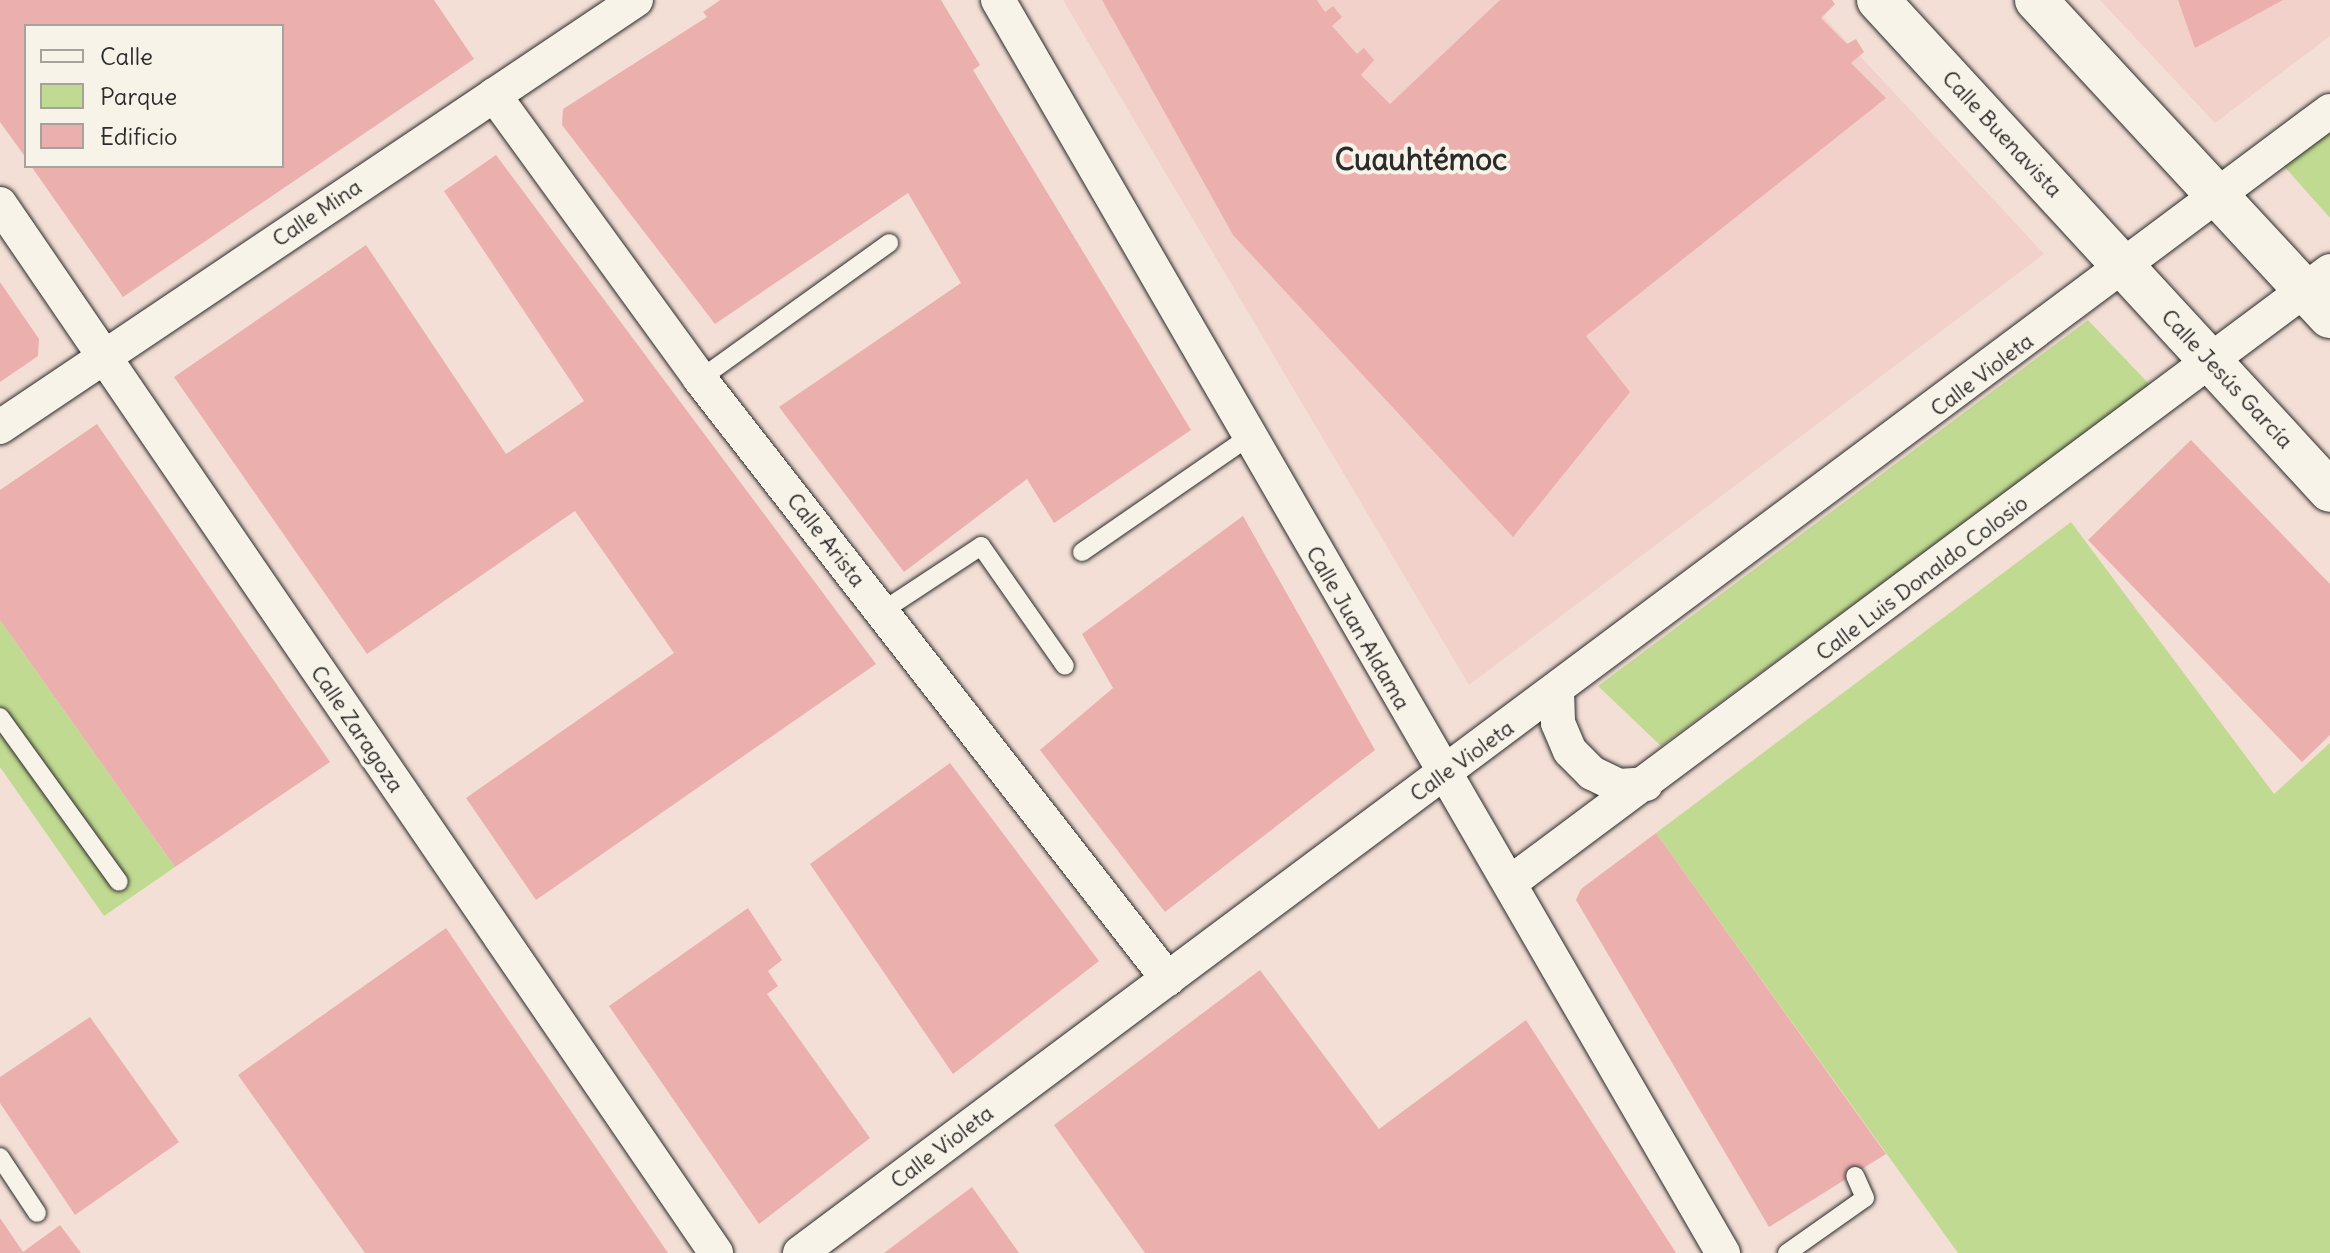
<!DOCTYPE html>
<html>
<head>
<meta charset="utf-8">
<style>
  body { margin:0 }
  #map { position:relative; width:2330px; height:1253px; overflow:hidden; background:#f3dfd6; font-family:Delius,sans-serif }
  div>[style] { position:absolute }
  [style*='--x'] { left:calc(var(--x)*1px); top:calc(var(--y)*1px); width:calc(var(--w)*1px); rotate:calc(var(--a)*1deg) }
  .built>* { inset:0; background:#f1d1ca }
  .green>* { inset:0; background:#c1da91 }
  .building>* { inset:0; background:#ebb0ad }
  .roads { filter:drop-shadow(0 0 2px #2b2b2b) drop-shadow(0 0 2px #2b2b2b) }
  .service>* { height:18px; margin:-9px; padding:0 9px; transform-origin:9px; border-radius:9px; background:#f7f3e8 }
  .minor>* { height:34px; margin:-17px; padding:0 17px; transform-origin:17px; border-radius:17px; background:#f7f3e8 }
  .tertiary>* { height:42px; margin:-21px; padding:0 21px; transform-origin:21px; border-radius:21px; background:#f7f3e8 }
  span { translate:-50% -50%; white-space:nowrap; text-align:center; line-height:1.15; -webkit-text-stroke:8px #f7f3e8; paint-order:stroke }
  .street-label { font-size:22px; color:#2b2b2b }
  .district-label { font-size:30px; color:#2b2b2b; font-weight:700 }
  .legend { position:absolute; left:24px; top:24px; width:260px; height:144px; box-sizing:border-box; background:#f7f3e8; border:2px solid #a5a39c; margin:0; padding:10px 14px; list-style:none; font-size:24px; color:#2b2b2b }
  .legend li { display:flex; align-items:center; gap:16px; height:40px }
  .legend b { width:40px; border:2px solid #a5a39c }
</style>
</head>
<body>
<div id="map">
  <div class="built">
    <div style="clip-path:polygon(1063px 0,1808px 0,2044px 254px,1469px 685px)"></div>
    <div style="clip-path:polygon(2100px 0,2330px 0,2330px 36px,2215px 123px)"></div>
  </div>
  <div class="green">
    <div style="clip-path:polygon(2330px 128px,2330px 218px,2282px 164px)"></div>
    <div style="clip-path:polygon(2088px 320px,2151px 386px,1661px 746px,1598px 686px)"></div>
    <div style="clip-path:polygon(2071px 522px,2274px 794px,2330px 743px,2330px 1253px,1958px 1253px,1656px 833px)"></div>
    <div style="clip-path:polygon(0 620px,175px 867px,104px 916px,0 767px)"></div>
  </div>
  <div class="building">
    <div style="clip-path:polygon(0 0,434px 0,474px 59px,123px 297px,31px 166px,282px 166px,282px 26px,26px 26px,26px 158px,0 122px)"></div>
    <div style="clip-path:polygon(720px 0,941px 0,980px 65px,973px 70px,1191px 430px,1054px 523px,1027px 479px,904px 572px,779px 407px,961px 283px,908px 193px,715px 324px,562px 125px,563px 109px,707px 17px,703px 12px)"></div>
    <div style="clip-path:polygon(1102px 0,1317px 0,1325px 12px,1333px 6px,1342px 17px,1332px 26px,1357px 54px,1364px 48px,1374px 60px,1361px 75px,1390px 104px,1500px 0,1832px 0,1835px 4px,1821px 18px,1847px 44px,1856px 39px,1864px 52px,1851px 63px,1886px 98px,1586px 336px,1630px 392px,1513px 537px,1233px 235px)"></div>
    <div style="clip-path:polygon(2178px 0,2283px 0,2195px 48px)"></div>
    <div style="clip-path:polygon(496px 155px,876px 664px,536px 900px,466px 798px,674px 653px,575px 511px,367px 654px,174px 377px,366px 245px,506px 454px,584px 401px,444px 191px)"></div>
    <div style="clip-path:polygon(0 282px,39px 339px,38px 356px,0 382px)"></div>
    <div style="clip-path:polygon(97px 424px,330px 762px,175px 867px,0 620px,0 490px)"></div>
    <div style="clip-path:polygon(2191px 440px,2330px 584px,2330px 735px,2302px 762px,2088px 540px)"></div>
    <div style="clip-path:polygon(1243px 516px,1375px 750px,1165px 912px,1040px 750px,1113px 688px,1082px 634px)"></div>
    <div style="clip-path:polygon(950px 763px,1099px 961px,953px 1074px,810px 864px)"></div>
    <div style="clip-path:polygon(1656px 833px,1886px 1154px,1769px 1227px,1576px 900px,1581px 889px)"></div>
    <div style="clip-path:polygon(748px 908px,782px 960px,768px 971px,778px 986px,767px 994px,870px 1138px,759px 1224px,609px 1006px)"></div>
    <div style="clip-path:polygon(446px 928px,492px 996px,668px 1253px,365px 1253px,238px 1075px)"></div>
    <div style="clip-path:polygon(1260px 970px,1379px 1129px,1526px 1020px,1676px 1253px,1145px 1253px,1054px 1125px)"></div>
    <div style="clip-path:polygon(90px 1017px,179px 1142px,75px 1215px,0 1103px,0 1077px)"></div>
    <div style="clip-path:polygon(972px 1187px,1019px 1253px,884px 1253px,925px 1222px)"></div>
    <div style="clip-path:polygon(0 1218px,23px 1252px,60px 1225px,81px 1253px,0 1253px)"></div>
  </div>
  <div class="roads">
    <div class="service">
      <div style="--x:700;--y:379;--w:233;--a:-35.7"></div>
      <div style="--x:1082;--y:552;--w:203;--a:-34.6"></div>
      <div style="--x:881;--y:612;--w:120;--a:-33.4"></div>
      <div style="--x:981;--y:546;--w:146;--a:55"></div>
      <div style="--x:0;--y:717;--w:203;--a:54.2"></div>
      <div style="--x:0;--y:1157;--w:67;--a:56.5"></div>
      <div style="--x:1787;--y:1253;--w:95;--a:-35.2"></div>
      <div style="--x:1865;--y:1198;--w:24;--a:-114"></div>
    </div>
    <div class="minor">
      <div style="--x:998;--y:0;--w:1448;--a:59.95"></div>
      <div style="--x:494;--y:95;--w:351;--a:54"></div>
      <div style="--x:700;--y:379;--w:761;--a:52.05"></div>
      <div style="--x:0;--y:204;--w:1270;--a:55.68"></div>
      <div style="--x:0;--y:427;--w:766;--a:-33.88"></div>
      <div style="--x:1557;--y:692;--w:31;--a:88"></div>
      <div style="--x:1558;--y:723;--w:30;--a:67"></div>
      <div style="--x:1570;--y:751;--w:31;--a:45"></div>
      <div style="--x:1592;--y:773;--w:30;--a:26"></div>
      <div style="--x:1619;--y:786;--w:27;--a:-4"></div>
      <div style="--x:1511;--y:882;--w:1022;--a:-36.72"></div>
      <div style="--x:800;--y:1253;--w:1909;--a:-36.74"></div>
    </div>
    <div class="tertiary">
      <div style="--x:1878;--y:0;--w:667;--a:47.37"></div>
      <div style="--x:2036;--y:0;--w:432;--a:47.2"></div>
    </div>
  </div>
  <div class="street-label">
    <span style="left:2002px;top:134px;rotate:47deg">Calle Buenavista</span>
    <span style="left:317px;top:213px;rotate:-34deg">Calle Mina</span>
    <span style="left:1982px;top:375px;rotate:-37deg">Calle Violeta</span>
    <span style="left:2227px;top:379px;rotate:47deg">Calle Jesús García</span>
    <span style="left:826px;top:540px;rotate:52deg">Calle Arista</span>
    <span style="left:1922px;top:578px;rotate:-37deg">Calle Luis Donaldo Colosio</span>
    <span style="left:1358px;top:628px;rotate:60deg">Calle Juan Aldama</span>
    <span style="left:357px;top:729px;rotate:56deg">Calle Zaragoza</span>
    <span style="left:1462px;top:761px;rotate:-36deg">Calle Violeta</span>
    <span style="left:942px;top:1147px;rotate:-37deg">Calle Violeta</span>
  </div>
  <div class="district-label">
    <span style="left:1421px;top:159px">Cuauhtémoc</span>
  </div>
  <ul class="legend">
  <li><b style="height:10px;background:#f7f3e8"></b>Calle</li>
  <li><b style="height:22px;background:#c1da91"></b>Parque</li>
  <li><b style="height:22px;background:#ebb0ad"></b>Edificio</li>
  </ul>
</div>
</body>
</html>
